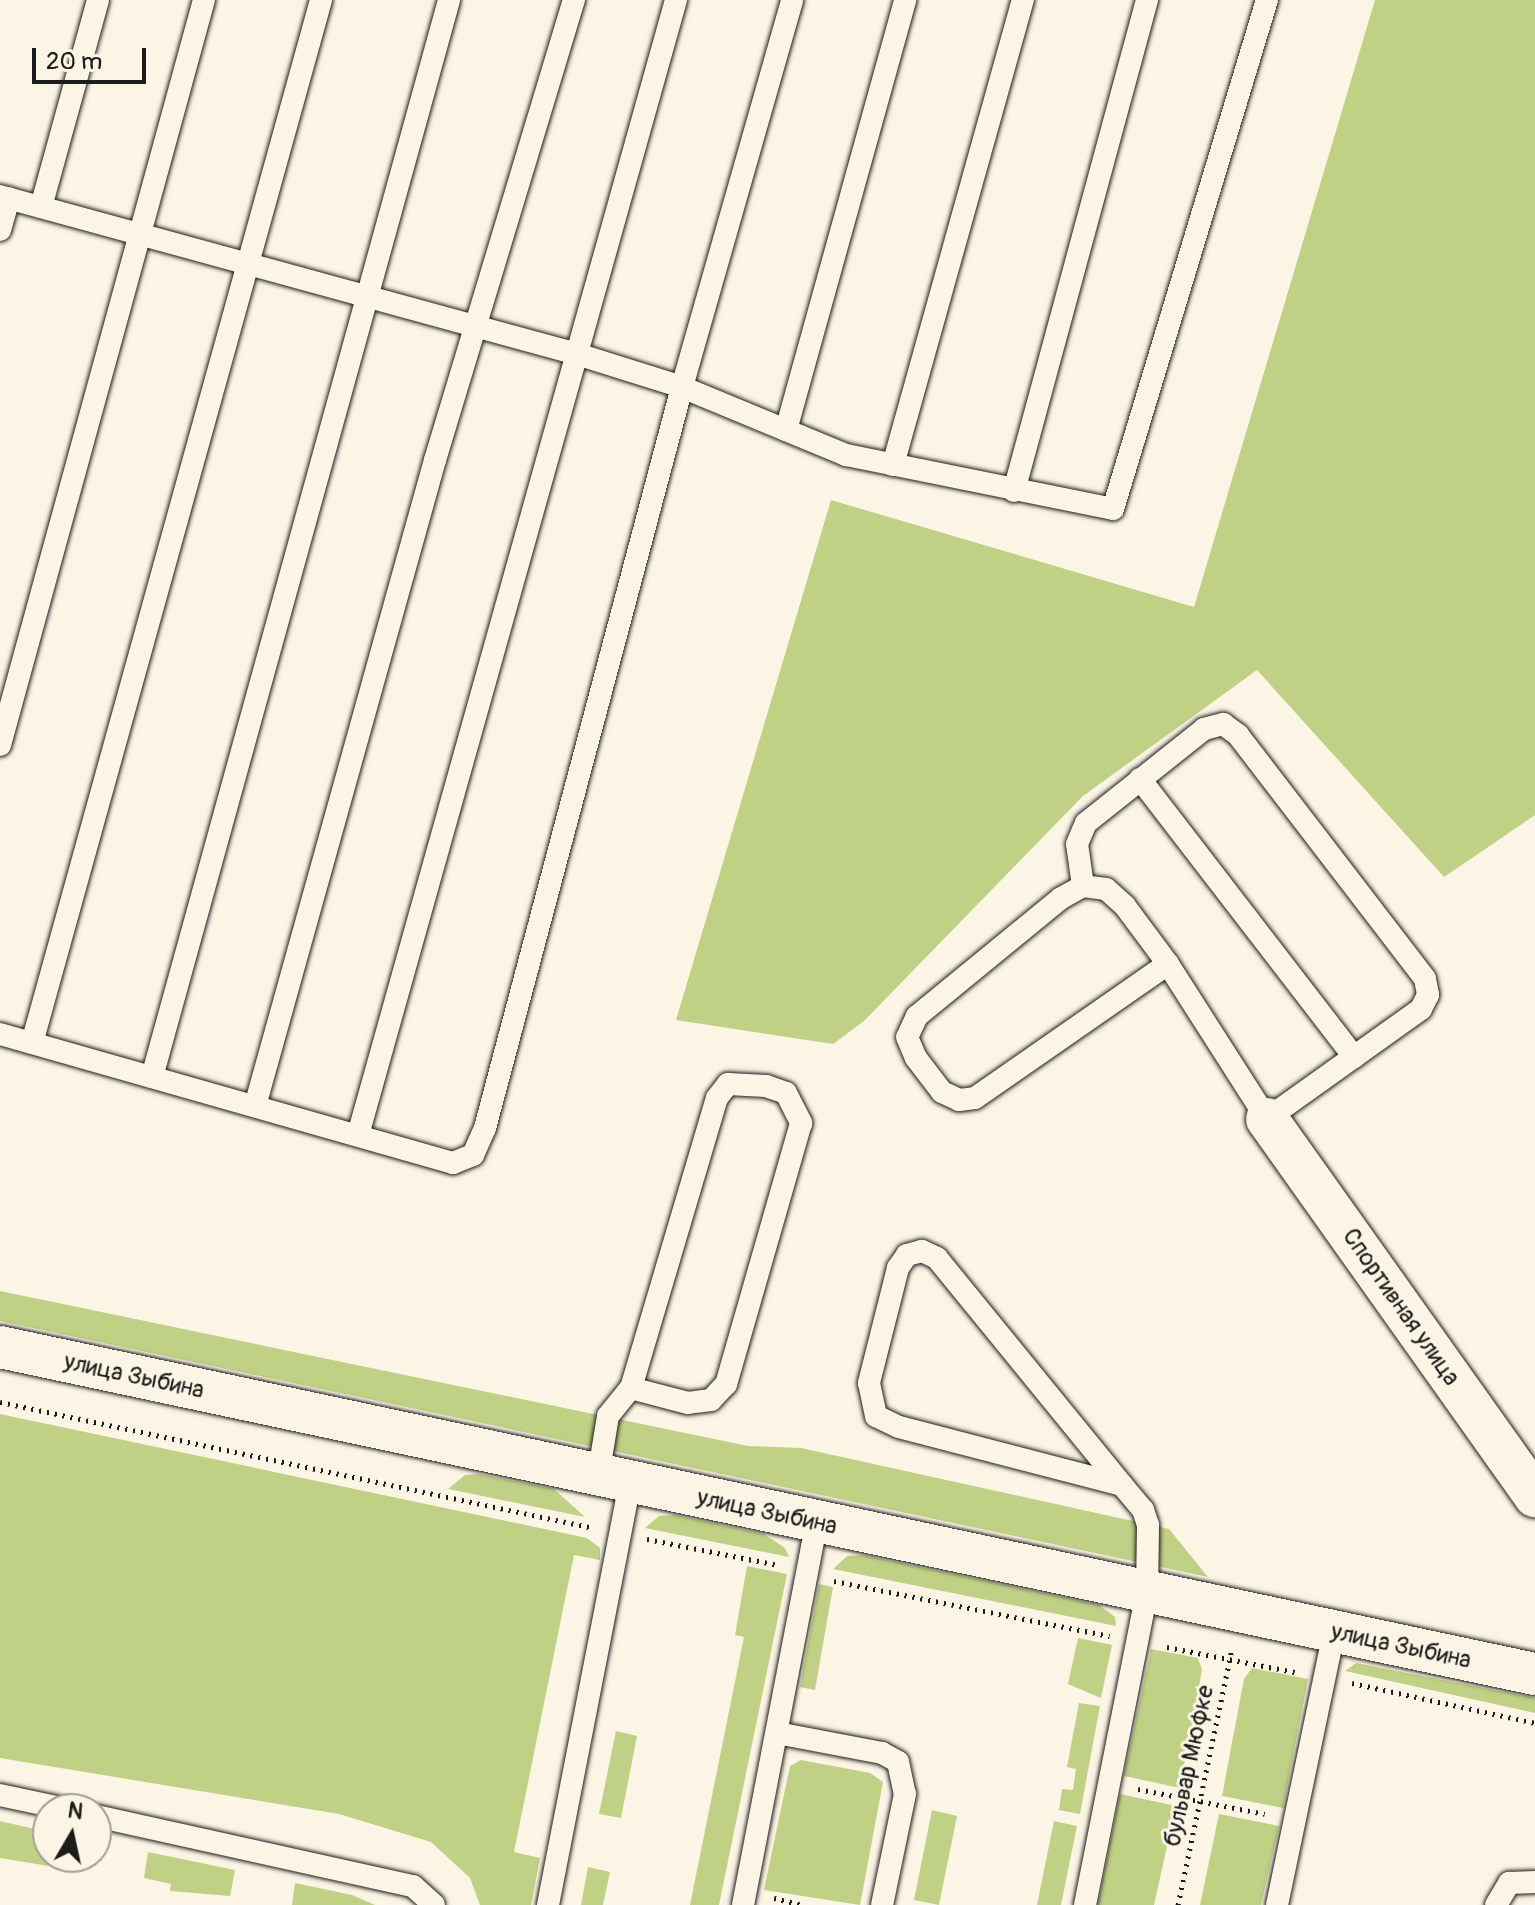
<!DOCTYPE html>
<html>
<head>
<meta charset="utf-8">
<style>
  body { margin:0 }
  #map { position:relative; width:1535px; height:1905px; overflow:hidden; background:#fcf5e5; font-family:Pangolin,sans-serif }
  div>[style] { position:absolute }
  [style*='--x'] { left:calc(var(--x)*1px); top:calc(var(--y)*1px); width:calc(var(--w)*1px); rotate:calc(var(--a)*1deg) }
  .green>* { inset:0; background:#c0d186 }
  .path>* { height:5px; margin-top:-2.5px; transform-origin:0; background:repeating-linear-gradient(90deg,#1c1c1c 0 2px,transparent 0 8px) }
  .roads { filter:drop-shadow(0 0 2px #1c1c1c) drop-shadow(0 0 2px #1c1c1c) }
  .lane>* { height:22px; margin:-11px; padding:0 11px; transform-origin:11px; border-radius:11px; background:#fcf5e5 }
  .street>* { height:42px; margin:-21px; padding:0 21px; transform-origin:21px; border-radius:21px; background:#fcf5e5 }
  span { translate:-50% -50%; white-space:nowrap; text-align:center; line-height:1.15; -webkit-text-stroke:6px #fcf5e5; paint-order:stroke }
  .street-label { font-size:24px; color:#1c1c1c }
  .north { position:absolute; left:32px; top:1793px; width:80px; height:80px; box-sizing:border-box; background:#fcf5e5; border:2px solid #a29e95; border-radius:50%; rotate:9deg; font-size:22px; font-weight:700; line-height:32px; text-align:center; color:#1c1c1c }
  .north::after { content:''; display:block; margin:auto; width:28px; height:36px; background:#1c1c1c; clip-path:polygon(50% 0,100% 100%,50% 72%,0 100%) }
  .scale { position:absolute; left:32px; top:48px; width:114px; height:36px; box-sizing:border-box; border:4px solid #1c1c1c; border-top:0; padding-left:10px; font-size:24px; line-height:28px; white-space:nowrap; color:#1c1c1c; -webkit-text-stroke:6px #fcf5e5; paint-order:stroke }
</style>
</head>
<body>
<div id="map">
  <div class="green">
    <div style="clip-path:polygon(1375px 0,1535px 0,1535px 815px,1444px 877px,1257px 670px,1083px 796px,864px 1021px,833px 1044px,676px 1020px,831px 500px,1194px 607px)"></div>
    <div style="clip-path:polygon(0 1291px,748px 1446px,801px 1448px,1169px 1529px,1208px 1577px,0 1321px)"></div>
    <div style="clip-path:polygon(0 1414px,587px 1538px,600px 1548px,600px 1560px,574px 1555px,514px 1852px,540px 1858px,531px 1905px,480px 1905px,470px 1878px,431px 1842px,339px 1814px,0 1758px)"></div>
    <div style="clip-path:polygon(479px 1474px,554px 1489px,585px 1517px,448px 1489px,465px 1475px)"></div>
    <div style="clip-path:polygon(675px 1515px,764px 1534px,785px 1548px,789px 1557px,645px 1528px,659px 1516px)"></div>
    <div style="clip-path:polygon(863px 1555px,1099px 1605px,1115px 1617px,1116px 1626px,833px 1569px,847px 1556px)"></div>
    <div style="clip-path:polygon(747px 1566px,787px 1574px,719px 1905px,690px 1905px,744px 1637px,735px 1635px)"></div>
    <div style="clip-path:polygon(819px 1584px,833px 1587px,815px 1690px,800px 1687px)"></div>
    <div style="clip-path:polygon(1078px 1638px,1112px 1645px,1101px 1698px,1068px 1684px)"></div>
    <div style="clip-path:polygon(1151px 1649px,1198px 1658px,1202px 1670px,1180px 1788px,1124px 1776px)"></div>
    <div style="clip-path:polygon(1356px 1663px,1535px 1698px,1535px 1713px,1345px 1671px)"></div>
    <div style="clip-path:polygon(1252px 1668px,1308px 1679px,1283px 1808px,1222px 1796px,1244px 1679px)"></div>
    <div style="clip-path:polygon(1079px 1703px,1100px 1706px,1080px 1814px,1059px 1810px,1062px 1789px,1073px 1790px,1076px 1769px,1067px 1767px)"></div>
    <div style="clip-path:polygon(616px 1731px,637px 1736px,621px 1818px,599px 1814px)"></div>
    <div style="clip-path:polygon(801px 1760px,870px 1773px,883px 1782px,860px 1905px,764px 1890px,790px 1766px)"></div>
    <div style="clip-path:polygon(1120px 1794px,1176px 1806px,1154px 1905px,1098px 1905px)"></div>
    <div style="clip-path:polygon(932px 1810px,957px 1816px,939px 1905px,914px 1900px)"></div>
    <div style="clip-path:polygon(1219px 1814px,1279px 1826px,1261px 1905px,1200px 1905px)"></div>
    <div style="clip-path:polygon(0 1821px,48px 1832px,48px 1857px,73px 1857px,72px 1864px,62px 1862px,61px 1868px,0 1858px)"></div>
    <div style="clip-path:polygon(1054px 1821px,1077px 1826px,1061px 1905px,1037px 1905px)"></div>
    <div style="clip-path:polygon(148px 1852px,235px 1870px,230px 1896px,170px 1891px,171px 1884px,144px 1878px)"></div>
    <div style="clip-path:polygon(588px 1867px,610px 1872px,603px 1905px,581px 1905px)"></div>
    <div style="clip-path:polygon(295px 1883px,352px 1895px,375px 1905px,292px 1905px)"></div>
  </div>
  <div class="path">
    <div style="--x:0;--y:1402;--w:607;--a:11.98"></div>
    <div style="--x:647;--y:1539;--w:134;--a:11.2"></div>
    <div style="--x:834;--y:1581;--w:281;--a:11.3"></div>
    <div style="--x:1167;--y:1647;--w:130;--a:11.1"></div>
    <div style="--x:1352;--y:1683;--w:187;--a:12.3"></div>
    <div style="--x:1138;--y:1789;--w:129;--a:11.1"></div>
    <div style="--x:774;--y:1898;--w:30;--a:14"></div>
    <div style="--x:1178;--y:1905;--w:263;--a:-78.1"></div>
  </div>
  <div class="roads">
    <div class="lane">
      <div style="--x:0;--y:196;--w:598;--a:15.31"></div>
      <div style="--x:577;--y:354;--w:110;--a:17.4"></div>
      <div style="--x:682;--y:387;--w:178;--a:22.5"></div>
      <div style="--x:846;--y:455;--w:272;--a:11.4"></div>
      <div style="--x:1113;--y:509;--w:532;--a:-73.17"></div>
      <div style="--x:41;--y:207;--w:215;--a:-74.6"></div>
      <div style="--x:0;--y:230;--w:33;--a:-74"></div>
      <div style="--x:786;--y:430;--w:446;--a:-74.5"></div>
      <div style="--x:893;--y:465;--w:483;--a:-74.4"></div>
      <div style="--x:1014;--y:491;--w:509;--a:-74.84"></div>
      <div style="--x:0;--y:745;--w:772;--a:-74.69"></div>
      <div style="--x:1140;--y:779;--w:351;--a:52.4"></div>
      <div style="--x:1083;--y:886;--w:42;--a:-98.1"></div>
      <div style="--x:1077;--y:844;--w:23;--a:-67"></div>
      <div style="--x:1086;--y:823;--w:151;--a:-38.5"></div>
      <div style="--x:1204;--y:729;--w:20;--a:-15"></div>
      <div style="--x:1223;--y:724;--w:19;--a:36"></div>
      <div style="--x:1238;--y:735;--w:307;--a:52.5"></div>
      <div style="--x:1425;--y:979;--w:16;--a:79"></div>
      <div style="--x:1428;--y:995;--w:16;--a:117"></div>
      <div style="--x:1421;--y:1009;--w:189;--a:144.5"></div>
      <div style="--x:1267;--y:1119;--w:184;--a:-122.6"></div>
      <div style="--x:1168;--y:964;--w:72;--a:-126.6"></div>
      <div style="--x:1125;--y:906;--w:25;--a:-138"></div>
      <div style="--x:1106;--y:889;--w:23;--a:-173"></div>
      <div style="--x:1083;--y:886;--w:26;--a:151"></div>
      <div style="--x:1060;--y:899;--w:185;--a:140.7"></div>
      <div style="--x:917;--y:1016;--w:23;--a:115"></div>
      <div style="--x:907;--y:1037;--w:23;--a:67"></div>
      <div style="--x:916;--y:1058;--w:43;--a:52.6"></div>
      <div style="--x:942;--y:1092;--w:19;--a:25"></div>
      <div style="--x:959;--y:1100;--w:16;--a:-7"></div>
      <div style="--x:975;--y:1098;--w:235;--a:-34.8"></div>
      <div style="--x:0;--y:1034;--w:471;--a:15.9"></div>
      <div style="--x:453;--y:1163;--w:22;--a:-22"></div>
      <div style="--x:473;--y:1155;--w:30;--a:-66"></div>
      <div style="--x:485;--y:1128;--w:767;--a:-75.11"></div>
      <div style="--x:682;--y:387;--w:402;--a:-74.1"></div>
      <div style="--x:32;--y:1043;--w:1082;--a:-74.51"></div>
      <div style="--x:152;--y:1077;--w:1117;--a:-74.58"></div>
      <div style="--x:255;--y:1106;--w:671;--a:-74.43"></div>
      <div style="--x:435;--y:460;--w:481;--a:-73.2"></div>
      <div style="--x:358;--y:1135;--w:1179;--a:-74.35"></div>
      <div style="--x:598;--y:1477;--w:62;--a:-80.7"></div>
      <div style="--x:608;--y:1416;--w:36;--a:-51"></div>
      <div style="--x:631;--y:1388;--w:302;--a:-73.5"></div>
      <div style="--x:717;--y:1098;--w:18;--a:-52"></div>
      <div style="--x:728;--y:1084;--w:38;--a:3"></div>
      <div style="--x:766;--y:1086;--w:21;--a:19"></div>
      <div style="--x:786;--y:1093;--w:34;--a:63"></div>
      <div style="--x:801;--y:1123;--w:272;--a:106"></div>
      <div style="--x:726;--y:1384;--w:22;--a:133"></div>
      <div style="--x:711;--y:1400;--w:23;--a:173"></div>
      <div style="--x:688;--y:1403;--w:59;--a:-165.3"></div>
      <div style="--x:777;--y:1733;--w:107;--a:10.8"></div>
      <div style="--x:882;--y:1753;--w:18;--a:29"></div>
      <div style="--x:898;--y:1762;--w:33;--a:78"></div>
      <div style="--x:905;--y:1794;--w:113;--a:101.7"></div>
      <div style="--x:0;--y:1795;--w:67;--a:12"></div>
      <div style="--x:96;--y:1816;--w:325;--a:12.5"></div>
      <div style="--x:413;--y:1886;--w:28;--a:42"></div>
      <div style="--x:548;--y:1905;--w:430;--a:-79"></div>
      <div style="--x:743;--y:1905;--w:391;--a:-79.1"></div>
      <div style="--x:1085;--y:1905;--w:319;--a:-78.8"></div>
      <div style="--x:1147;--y:1592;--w:67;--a:-89.1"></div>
      <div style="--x:1148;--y:1525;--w:16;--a:-108"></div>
      <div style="--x:1143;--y:1510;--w:33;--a:-130"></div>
      <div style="--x:1122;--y:1485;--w:293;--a:-129.2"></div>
      <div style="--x:937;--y:1258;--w:17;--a:-155"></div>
      <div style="--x:922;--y:1251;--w:16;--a:165"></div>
      <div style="--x:907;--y:1255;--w:16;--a:125"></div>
      <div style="--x:898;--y:1268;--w:119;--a:104.2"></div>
      <div style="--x:869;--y:1383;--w:34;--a:78"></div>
      <div style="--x:876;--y:1416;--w:25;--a:26"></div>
      <div style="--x:899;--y:1427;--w:230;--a:14.6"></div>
      <div style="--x:1277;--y:1905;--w:279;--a:-78.2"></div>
      <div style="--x:1496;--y:1905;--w:26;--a:-59"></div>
      <div style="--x:1509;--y:1883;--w:26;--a:-2"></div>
    </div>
    <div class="street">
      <div style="--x:1267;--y:1119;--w:463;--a:54.6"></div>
      <div style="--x:0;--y:1347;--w:1569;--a:12.03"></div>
    </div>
  </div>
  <div class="street-label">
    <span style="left:1401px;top:1307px;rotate:55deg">Спортивная улица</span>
    <span style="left:134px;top:1376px;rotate:12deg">улица Зыбина</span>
    <span style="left:767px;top:1512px;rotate:12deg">улица Зыбина</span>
    <span style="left:1401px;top:1646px;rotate:12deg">улица Зыбина</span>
    <span style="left:1189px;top:1766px;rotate:-78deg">бульвар Мюфке</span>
  </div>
  <div class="north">N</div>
  <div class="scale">20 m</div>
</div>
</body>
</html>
